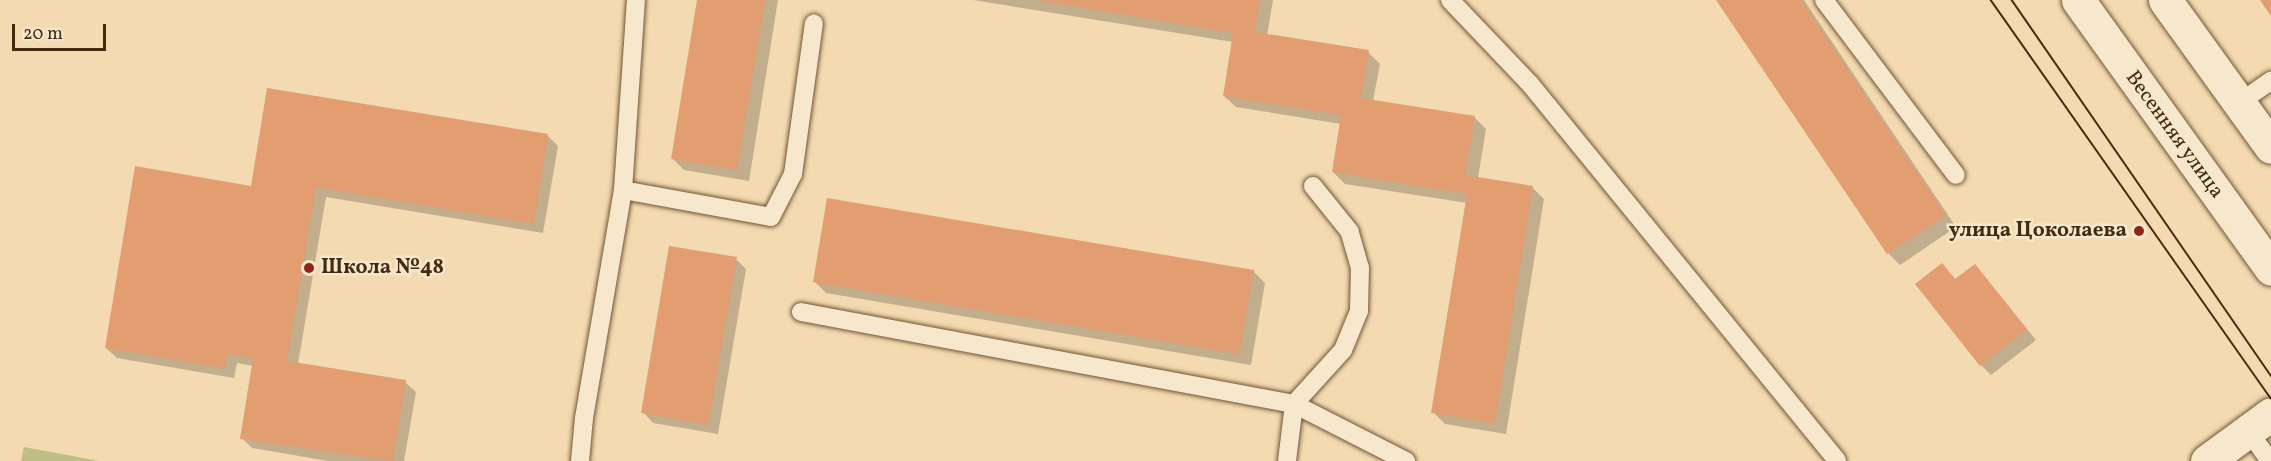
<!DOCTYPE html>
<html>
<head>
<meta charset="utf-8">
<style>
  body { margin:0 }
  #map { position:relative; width:2271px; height:461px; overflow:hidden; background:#f3dab0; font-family:Vollkorn,serif }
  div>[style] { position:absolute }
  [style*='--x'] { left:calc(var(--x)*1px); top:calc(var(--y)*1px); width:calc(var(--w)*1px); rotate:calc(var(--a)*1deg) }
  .green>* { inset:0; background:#c0be87 }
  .shadow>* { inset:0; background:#0003 }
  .building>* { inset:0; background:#e29d71 }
  .roads { filter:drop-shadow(0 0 2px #715636) drop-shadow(0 0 2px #715636) }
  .service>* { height:18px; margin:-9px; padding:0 9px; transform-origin:9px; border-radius:9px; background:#f7e7cc }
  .tertiary>* { height:33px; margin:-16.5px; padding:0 16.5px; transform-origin:16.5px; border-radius:16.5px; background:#f7e7cc }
  .tram>* { height:1.5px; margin:-0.75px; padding:0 0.75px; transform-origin:0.75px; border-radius:0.75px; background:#462a0d }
  .dots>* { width:16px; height:16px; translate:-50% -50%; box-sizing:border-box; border:3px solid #f7e7cc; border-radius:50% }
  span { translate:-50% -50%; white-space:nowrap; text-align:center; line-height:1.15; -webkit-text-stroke:5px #f7e7cc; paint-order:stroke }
  .street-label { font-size:21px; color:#462a0d }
  .poi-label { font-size:21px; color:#462a0d; font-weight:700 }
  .right { translate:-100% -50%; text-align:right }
  .left { translate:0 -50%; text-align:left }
  .scale { position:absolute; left:12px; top:24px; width:94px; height:27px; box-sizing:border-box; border:3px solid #462a0d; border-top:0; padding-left:8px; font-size:18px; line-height:21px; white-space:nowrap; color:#462a0d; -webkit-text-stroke:4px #f7e7cc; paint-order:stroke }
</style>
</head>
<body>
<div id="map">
  <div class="green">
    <div style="clip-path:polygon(24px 447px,99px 461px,21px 461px)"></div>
  </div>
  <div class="shadow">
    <div style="clip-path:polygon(698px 0,778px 0,749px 181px,684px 170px,673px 159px)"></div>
    <div style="clip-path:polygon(973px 0,1273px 0,1267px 36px,1368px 52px,1380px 64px,1373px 101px,1474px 117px,1486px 129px,1478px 178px,1533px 188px,1544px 199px,1506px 434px,1445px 424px,1433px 412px,1467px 203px,1345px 184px,1333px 172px,1341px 124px,1236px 107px,1224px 96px,1233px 42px)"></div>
    <div style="clip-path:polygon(1718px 0,1804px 0,1956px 227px,1900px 265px,1888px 253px)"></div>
    <div style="clip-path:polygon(268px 89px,548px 136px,558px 146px,543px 233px,326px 197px,298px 364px,405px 382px,416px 392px,404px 461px,328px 461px,252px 448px,242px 438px,253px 366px,237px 363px,234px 378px,117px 358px,106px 348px,252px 187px)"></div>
    <div style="clip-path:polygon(736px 259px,746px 269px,718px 434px,653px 423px,643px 412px)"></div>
    <div style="clip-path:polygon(1942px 265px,1956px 280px,1975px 266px,2036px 340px,1991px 375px,1981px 365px)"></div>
    <div style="clip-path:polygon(1253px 271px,1265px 283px,1251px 365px,826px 293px,814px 281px)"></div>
  </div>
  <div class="building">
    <div style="clip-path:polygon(697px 0,765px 0,737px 170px,671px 159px)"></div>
    <div style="clip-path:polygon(1037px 0,1260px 0,1255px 32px,1369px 50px,1361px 98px,1475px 116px,1465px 175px,1533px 186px,1495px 423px,1431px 413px,1467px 194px,1332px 172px,1341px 115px,1223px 96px,1233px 33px)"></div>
    <div style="clip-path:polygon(1716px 0,1801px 0,1946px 215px,1887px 254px)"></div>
    <div style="clip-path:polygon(2260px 0,2271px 0,2271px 16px)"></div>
    <div style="clip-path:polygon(267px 88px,548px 134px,534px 224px,316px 187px,287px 361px,406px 380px,393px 461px,240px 439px,253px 358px,227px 354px,225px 368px,105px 348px,135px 166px,251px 186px)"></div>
    <div style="clip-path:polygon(827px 198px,1254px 270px,1239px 354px,813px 282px)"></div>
    <div style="clip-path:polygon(669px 246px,737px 257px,708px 425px,641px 413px)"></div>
    <div style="clip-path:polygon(1942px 263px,1955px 279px,1975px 264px,2027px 329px,1980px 366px,1915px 284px)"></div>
  </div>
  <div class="roads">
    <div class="service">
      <div style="--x:1450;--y:0;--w:116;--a:46.4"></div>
      <div style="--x:1530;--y:84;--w:486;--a:50.8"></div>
      <div style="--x:1824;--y:0;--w:219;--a:53"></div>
      <div style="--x:2239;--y:103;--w:39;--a:-35"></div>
      <div style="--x:623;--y:190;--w:150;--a:10.3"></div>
      <div style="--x:771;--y:217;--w:48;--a:-62.9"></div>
      <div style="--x:793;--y:174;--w:152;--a:-82.1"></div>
      <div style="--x:801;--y:312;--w:502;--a:10.57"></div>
      <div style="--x:1294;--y:404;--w:73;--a:-47.8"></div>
      <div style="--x:1343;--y:350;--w:42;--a:-67.7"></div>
      <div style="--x:1359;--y:311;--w:43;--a:-88.7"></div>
      <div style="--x:1360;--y:268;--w:37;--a:-106"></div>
      <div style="--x:1350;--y:232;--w:59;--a:-128.8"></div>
      <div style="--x:2249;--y:432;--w:36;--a:54"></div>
      <div style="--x:580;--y:461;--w:43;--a:-84.7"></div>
      <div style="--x:584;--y:418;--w:231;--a:-80.3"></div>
      <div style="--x:623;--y:190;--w:190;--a:-86.1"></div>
      <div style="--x:1287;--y:461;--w:57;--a:-83"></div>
      <div style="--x:1294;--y:404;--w:126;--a:27"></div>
    </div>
    <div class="tertiary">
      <div style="--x:2078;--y:0;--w:331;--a:54.3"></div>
      <div style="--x:2165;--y:0;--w:181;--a:54.2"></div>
      <div style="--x:2207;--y:461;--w:79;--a:-36.3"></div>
    </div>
  </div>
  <div class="tram">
    <div style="--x:1991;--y:0;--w:487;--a:54.9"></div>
    <div style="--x:2012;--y:0;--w:457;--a:55.4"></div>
  </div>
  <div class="dots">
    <div style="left:2139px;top:231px;background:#8f2418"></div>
    <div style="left:309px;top:268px;background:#8f2418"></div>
  </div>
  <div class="street-label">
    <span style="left:2174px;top:135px;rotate:54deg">Весенняя улица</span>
  </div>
  <div class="poi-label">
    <span class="right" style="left:2127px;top:231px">улица Цоколаева</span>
    <span class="left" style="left:321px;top:268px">Школа №48</span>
  </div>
  <div class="scale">20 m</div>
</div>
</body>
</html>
